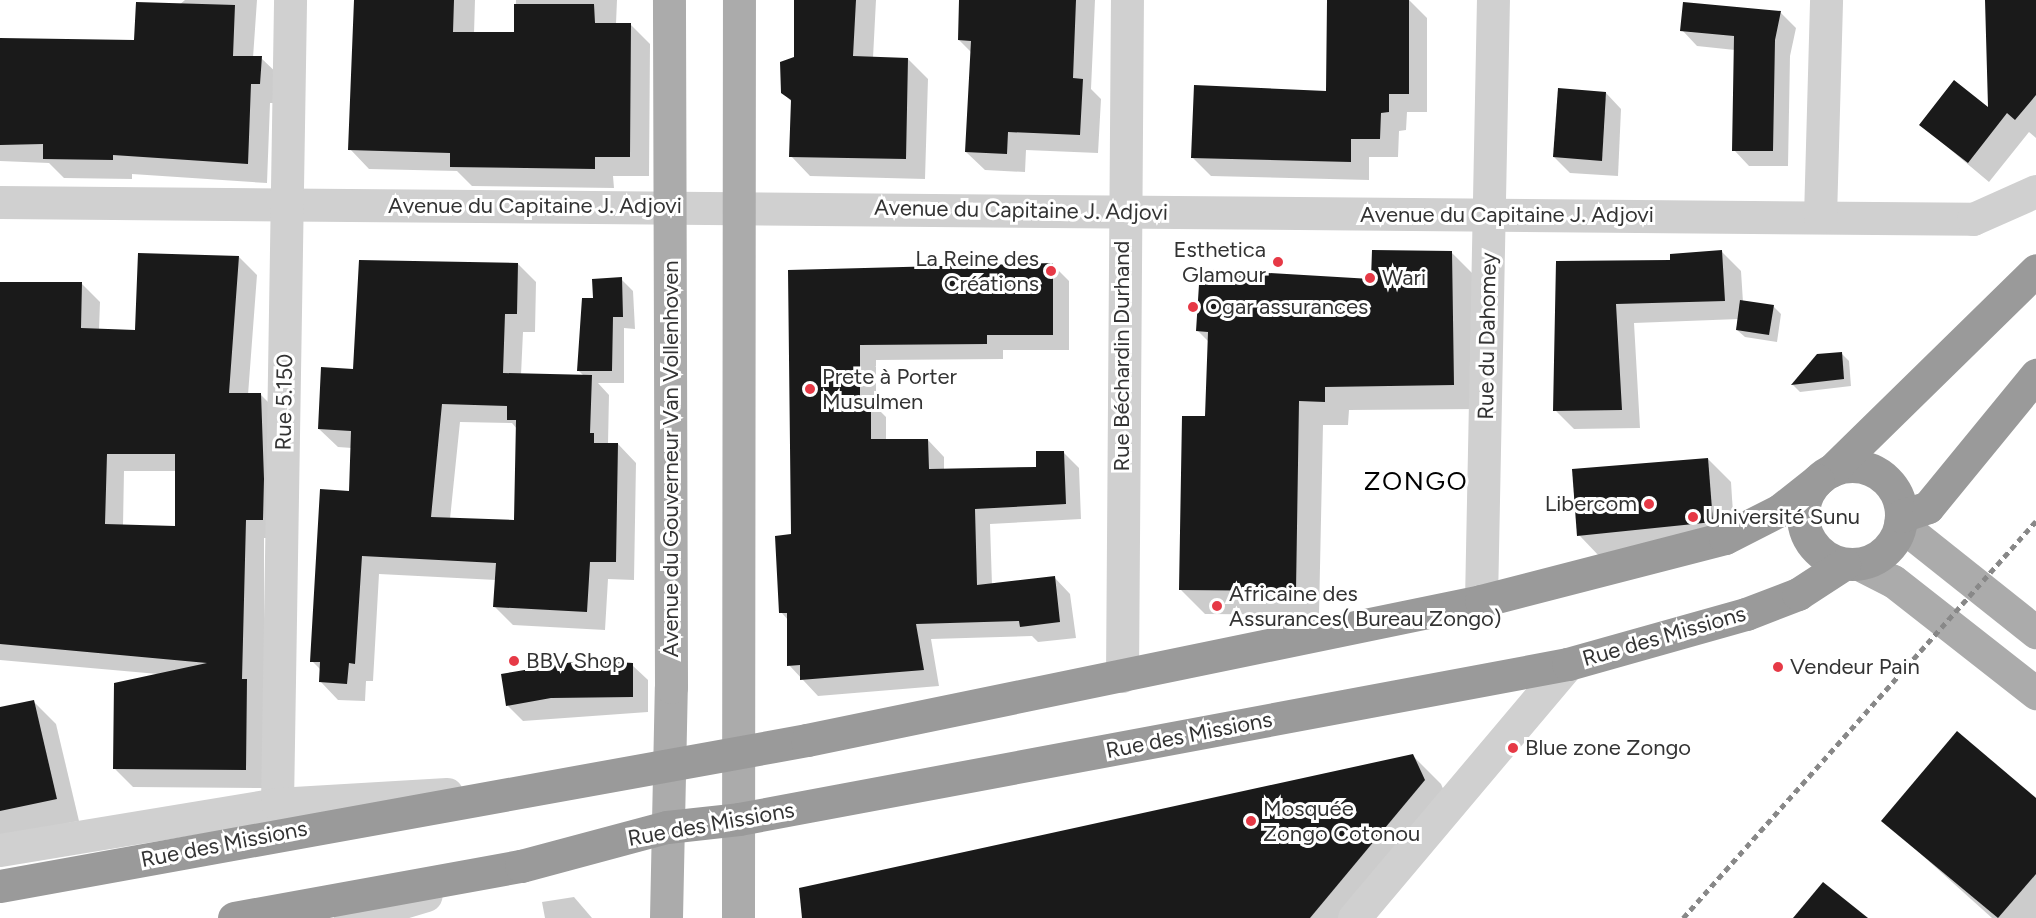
<!DOCTYPE html>
<html>
<head>
<meta charset="utf-8">
<style>
  body { margin:0 }
  #map { position:relative; width:2036px; height:918px; overflow:hidden; background:#fff; font-family:Figtree,sans-serif }
  div>[style] { position:absolute }
  [style*='--x'] { left:calc(var(--x)*1px); top:calc(var(--y)*1px); width:calc(var(--w)*1px); rotate:calc(var(--a)*1deg) }
  .shadow>* { inset:0; background:#0003 }
  .building>* { inset:0; background:#1a1a1a }
  .minor>* { height:33px; margin:-16.5px; padding:0 16.5px; transform-origin:16.5px; border-radius:16.5px; background:#d0d0d0 }
  .major>* { height:33px; margin:-16.5px; padding:0 16.5px; transform-origin:16.5px; border-radius:16.5px; background:#ababab }
  .highway>* { height:33px; margin:-16.5px; padding:0 16.5px; transform-origin:16.5px; border-radius:16.5px; background:#9a9a9a }
  .highway>.ring { margin:-16.5px; padding:0; box-sizing:content-box; background:none; border:33px solid #9a9a9a; border-radius:50% }
  .rail>* { height:4.5px; margin-top:-2.25px; transform-origin:0; background:repeating-linear-gradient(90deg,#888 0 6px,transparent 0 10.5px) }
  .dots>* { width:16px; height:16px; translate:-50% -50%; box-sizing:border-box; border:3px solid #fff; border-radius:50% }
  span { translate:-50% -50%; white-space:nowrap; text-align:center; line-height:1.15; -webkit-text-stroke:6px #fff; paint-order:stroke }
  .street-label { font-size:22px; color:#333 }
  .poi-label { font-size:22px; color:#333 }
  .right { translate:-100% -50%; text-align:right }
  .left { translate:0 -50%; text-align:left }
  .quarter-label { font-size:26px; color:#000; letter-spacing:1.5px }
</style>
</head>
<body>
<div id="map">
  <div class="shadow">
    <div style="clip-path:polygon(185px 0,257px 0,253px 58px,261px 58px,281px 77px,280px 103px,270px 103px,267px 183px,132px 174px,132px 179px,64px 178px,49px 163px,0 161px,0 41px,136px 41px)"></div>
    <div style="clip-path:polygon(355px 0,475px 0,474px 34px,515px 34px,516px 0,617px 0,616px 24px,630px 24px,650px 44px,649px 176px,613px 176px,614px 188px,472px 186px,457px 171px,369px 169px,350px 149px)"></div>
    <div style="clip-path:polygon(797px 0,876px 0,873px 58px,908px 59px,928px 79px,925px 179px,810px 176px,791px 156px,792px 102px,782px 92px,795px 58px)"></div>
    <div style="clip-path:polygon(961px 0,1095px 0,1091px 89px,1101px 99px,1098px 153px,1026px 150px,1025px 172px,985px 170px,966px 152px,972px 53px,959px 40px)"></div>
    <div style="clip-path:polygon(1328px 0,1409px 0,1427px 18px,1427px 112px,1407px 112px,1406px 130px,1399px 131px,1398px 157px,1369px 157px,1369px 180px,1211px 176px,1192px 157px,1327px 93px)"></div>
    <div style="clip-path:polygon(1986px 0,2036px 0,2036px 138px,2029px 132px,1989px 182px,1921px 125px,1990px 110px)"></div>
    <div style="clip-path:polygon(1781px 13px,1796px 28px,1790px 56px,1788px 166px,1749px 166px,1734px 150px,1735px 50px,1697px 46px,1682px 30px)"></div>
    <div style="clip-path:polygon(1606px 93px,1621px 109px,1618px 176px,1570px 173px,1554px 157px)"></div>
    <div style="clip-path:polygon(1722px 252px,1741px 271px,1743px 302px,1773px 306px,1781px 314px,1777px 342px,1745px 337px,1737px 330px,1739px 319px,1634px 323px,1640px 428px,1574px 429px,1555px 410px,1557px 263px,1672px 262px)"></div>
    <div style="clip-path:polygon(1452px 253px,1476px 277px,1478px 409px,1349px 410px,1348px 425px,1323px 425px,1319px 615px,1205px 614px,1181px 590px,1207px 417px,1209px 342px,1198px 331px)"></div>
    <div style="clip-path:polygon(evenodd,239px 257px,257px 275px,248px 395px,261px 395px,279px 413px,281px 538px,264px 538px,264px 788px,133px 787px,115px 769px,158px 674px,0 660px,0 284px,82px 284px,100px 302px,99px 330px,137px 332px,239px 257px,124px 471px,177px 471px,176px 527px,123px 526px,124px 471px)"></div>
    <div style="clip-path:polygon(evenodd,518px 264px,536px 282px,535px 332px,523px 332px,521px 375px,584px 376px,579px 371px,595px 299px,621px 279px,633px 291px,635px 329px,624px 328px,624px 383px,598px 383px,609px 395px,608px 444px,618px 444px,636px 463px,634px 580px,608px 579px,605px 630px,513px 625px,495px 607px,496px 580px,379px 574px,373px 681px,366px 681px,365px 701px,338px 700px,320px 681px,321px 670px,312px 661px,350px 492px,352px 448px,338px 447px,319px 429px,354px 370px,518px 264px,460px 422px,512px 423px,517px 429px,516px 522px,450px 519px,460px 422px)"></div>
    <div style="clip-path:polygon(1053px 265px,1069px 281px,1069px 350px,1003px 350px,1003px 359px,876px 360px,876px 407px,886px 417px,886px 441px,928px 440px,944px 457px,944px 470px,1038px 469px,1063px 452px,1079px 468px,1081px 519px,990px 524px,992px 585px,1054px 577px,1070px 594px,1076px 638px,1038px 642px,1032px 636px,931px 639px,939px 686px,818px 696px,789px 665px,789px 621px,781px 612px,792px 535px,790px 271px)"></div>
    <div style="clip-path:polygon(1841px 353px,1849px 361px,1851px 386px,1800px 392px,1793px 385px)"></div>
    <div style="clip-path:polygon(1708px 459px,1731px 482px,1735px 544px,1601px 558px,1579px 535px)"></div>
    <div style="clip-path:polygon(632px 665px,648px 680px,648px 712px,523px 721px,507px 705px)"></div>
    <div style="clip-path:polygon(34px 702px,56px 724px,79px 821px,0 836px,0 709px)"></div>
    <div style="clip-path:polygon(1413px 756px,1441px 784px,1452px 809px,1361px 918px,803px 918px)"></div>
    <div style="clip-path:polygon(2036px 800px,2036px 918px,1992px 918px,1883px 820px)"></div>
    <div style="clip-path:polygon(574px 897px,592px 918px,545px 918px,542px 902px)"></div>
  </div>
  <div class="building">
    <div style="clip-path:polygon(354px 0,454px 0,453px 32px,514px 32px,514px 4px,594px 4px,595px 23px,631px 23px,630px 157px,595px 157px,595px 169px,450px 167px,450px 153px,348px 150px)"></div>
    <div style="clip-path:polygon(794px 0,856px 0,853px 56px,908px 58px,906px 159px,789px 157px,791px 100px,781px 93px,780px 62px,794px 57px)"></div>
    <div style="clip-path:polygon(959px 0,1076px 0,1073px 78px,1083px 79px,1080px 135px,1008px 132px,1007px 154px,965px 152px,971px 41px,958px 40px)"></div>
    <div style="clip-path:polygon(1327px 0,1409px 0,1409px 94px,1389px 94px,1389px 112px,1381px 113px,1380px 139px,1351px 139px,1351px 162px,1191px 158px,1194px 85px,1326px 91px)"></div>
    <div style="clip-path:polygon(1985px 0,2036px 0,2036px 95px,2015px 120px,2007px 113px,1968px 163px,1919px 125px,1954px 80px,1988px 107px)"></div>
    <div style="clip-path:polygon(136px 2px,235px 5px,233px 56px,262px 56px,260px 84px,251px 84px,248px 164px,113px 155px,113px 160px,43px 159px,43px 144px,0 145px,0 38px,134px 40px)"></div>
    <div style="clip-path:polygon(1683px 2px,1781px 11px,1775px 40px,1773px 151px,1732px 151px,1734px 36px,1680px 31px)"></div>
    <div style="clip-path:polygon(1558px 88px,1606px 92px,1602px 161px,1553px 157px)"></div>
    <div style="clip-path:polygon(1372px 250px,1452px 251px,1454px 385px,1325px 387px,1325px 402px,1299px 401px,1296px 591px,1179px 590px,1182px 416px,1205px 416px,1208px 332px,1196px 331px,1200px 269px,1371px 279px)"></div>
    <div style="clip-path:polygon(1722px 250px,1725px 301px,1616px 304px,1622px 410px,1553px 411px,1556px 261px,1670px 260px,1670px 254px)"></div>
    <div style="clip-path:polygon(evenodd,138px 253px,239px 256px,229px 393px,261px 393px,264px 479px,263px 520px,246px 520px,242px 679px,247px 679px,246px 770px,113px 769px,114px 683px,207px 663px,0 644px,0 282px,82px 282px,81px 328px,135px 330px,138px 253px,107px 454px,175px 454px,175px 526px,105px 524px,107px 454px)"></div>
    <div style="clip-path:polygon(evenodd,359px 260px,518px 263px,517px 314px,505px 314px,503px 373px,592px 375px,590px 433px,594px 433px,594px 443px,618px 443px,616px 562px,590px 562px,587px 612px,493px 607px,496px 563px,362px 556px,355px 664px,349px 663px,347px 684px,319px 682px,320px 662px,310px 662px,320px 489px,349px 491px,351px 431px,318px 429px,321px 367px,353px 369px,359px 260px,442px 404px,507px 406px,507px 420px,516px 420px,514px 520px,431px 517px,442px 404px)"></div>
    <div style="clip-path:polygon(1053px 263px,1053px 335px,987px 335px,987px 344px,860px 345px,860px 400px,871px 400px,871px 439px,928px 439px,929px 469px,1036px 467px,1036px 451px,1064px 451px,1066px 504px,975px 509px,977px 585px,1055px 576px,1060px 622px,1020px 627px,1019px 621px,916px 624px,924px 670px,800px 680px,800px 665px,787px 666px,787px 613px,779px 613px,775px 536px,791px 534px,788px 270px)"></div>
    <div style="clip-path:polygon(622px 277px,623px 317px,613px 317px,612px 371px,577px 371px,582px 298px,593px 298px,592px 279px)"></div>
    <div style="clip-path:polygon(1740px 300px,1774px 305px,1769px 335px,1736px 330px)"></div>
    <div style="clip-path:polygon(1842px 352px,1844px 379px,1791px 385px,1817px 354px)"></div>
    <div style="clip-path:polygon(1708px 458px,1713px 522px,1577px 536px,1572px 469px)"></div>
    <div style="clip-path:polygon(585px 660px,633px 663px,633px 697px,551px 698px,506px 706px,501px 674px)"></div>
    <div style="clip-path:polygon(34px 700px,57px 799px,0 811px,0 707px)"></div>
    <div style="clip-path:polygon(1957px 731px,2036px 798px,2036px 874px,1998px 918px,1881px 821px)"></div>
    <div style="clip-path:polygon(1413px 754px,1425px 780px,1310px 918px,802px 918px,799px 888px)"></div>
    <div style="clip-path:polygon(1823px 882px,1868px 918px,1793px 918px)"></div>
  </div>
  <div class="minor">
    <div style="--x:0;--y:202;--w:1973;--a:0.49"></div>
    <div style="--x:1973;--y:219;--w:69;--a:-24"></div>
    <div style="--x:1820;--y:217;--w:217;--a:-88.4"></div>
    <div style="--x:1481;--y:601;--w:601;--a:-88.86"></div>
    <div style="--x:1122;--y:676;--w:676;--a:-89.58"></div>
    <div style="--x:277;--y:804;--w:804;--a:-89.07"></div>
    <div style="--x:0;--y:850;--w:281;--a:-9.4"></div>
    <div style="--x:277;--y:804;--w:170;--a:-3.4"></div>
    <div style="--x:350;--y:918;--w:79;--a:-16.8"></div>
    <div style="--x:1354;--y:918;--w:332;--a:-49.9"></div>
  </div>
  <div class="major">
    <div style="--x:1900;--y:524;--w:174;--a:38.5"></div>
    <div style="--x:1859;--y:564;--w:38;--a:27"></div>
    <div style="--x:1893;--y:581;--w:182;--a:38.1"></div>
    <div style="--x:666;--y:918;--w:231;--a:-88.8"></div>
    <div style="--x:671;--y:687;--w:687;--a:-90.17"></div>
    <div style="--x:738;--y:918;--w:918;--a:-89.94"></div>
  </div>
  <div class="highway">
    <div class="ring" style="left:1803px;top:466px;width:65px;height:65px"></div>
    <div style="--x:1831;--y:471;--w:287;--a:-44.4"></div>
    <div style="--x:1901;--y:516;--w:28;--a:-18"></div>
    <div style="--x:1928;--y:507;--w:171;--a:-50.7"></div>
    <div style="--x:0;--y:886;--w:820;--a:-10.25"></div>
    <div style="--x:807;--y:740;--w:688;--a:-11.65"></div>
    <div style="--x:1481;--y:601;--w:252;--a:-14.5"></div>
    <div style="--x:1725;--y:538;--w:62;--a:-27"></div>
    <div style="--x:1780;--y:510;--w:48;--a:-38.3"></div>
    <div style="--x:234;--y:918;--w:292;--a:-10.3"></div>
    <div style="--x:521;--y:866;--w:151;--a:-15"></div>
    <div style="--x:667;--y:827;--w:72;--a:-6.3"></div>
    <div style="--x:739;--y:819;--w:843;--a:-10.59"></div>
    <div style="--x:1568;--y:664;--w:185;--a:-15.7"></div>
    <div style="--x:1746;--y:614;--w:56;--a:-21"></div>
    <div style="--x:1798;--y:594;--w:55;--a:-33.1"></div>
  </div>
  <div class="rail">
    <div style="--x:1683;--y:918;--w:531;--a:-48.36"></div>
  </div>
  <div class="dots">
    <div style="left:1278px;top:262px;background:#e63946"></div>
    <div style="left:1051px;top:271px;background:#e63946"></div>
    <div style="left:1370px;top:278px;background:#e63946"></div>
    <div style="left:1193px;top:307px;background:#e63946"></div>
    <div style="left:810px;top:389px;background:#e63946"></div>
    <div style="left:1649px;top:504px;background:#e63946"></div>
    <div style="left:1693px;top:517px;background:#e63946"></div>
    <div style="left:1217px;top:606px;background:#e63946"></div>
    <div style="left:514px;top:661px;background:#e63946"></div>
    <div style="left:1778px;top:667px;background:#e63946"></div>
    <div style="left:1513px;top:748px;background:#e63946"></div>
    <div style="left:1251px;top:821px;background:#e63946"></div>
  </div>
  <div class="street-label">
    <span style="left:535px;top:206px">Avenue du Capitaine J. Adjovi</span>
    <span style="left:1021px;top:210px;rotate:1deg">Avenue du Capitaine J. Adjovi</span>
    <span style="left:1507px;top:215px">Avenue du Capitaine J. Adjovi</span>
    <span style="left:1487px;top:336px;rotate:-89deg">Rue du Dahomey</span>
    <span style="left:1122px;top:356px;rotate:-90deg">Rue Béchardin Durhand</span>
    <span style="left:284px;top:402px;rotate:-89deg">Rue 5.150</span>
    <span style="left:671px;top:459px;rotate:-90deg">Avenue du Gouverneur Van Vollenhoven</span>
    <span style="left:1664px;top:636px;rotate:-16deg">Rue des Missions</span>
    <span style="left:1189px;top:735px;rotate:-11deg">Rue des Missions</span>
    <span style="left:711px;top:824px;rotate:-10deg">Rue des Missions</span>
    <span style="left:224px;top:844px;rotate:-11deg">Rue des Missions</span>
  </div>
  <div class="poi-label">
    <span class="right" style="left:1266px;top:262px">Esthetica<br>Glamour</span>
    <span class="right" style="left:1039px;top:271px">La Reine des<br>Créations</span>
    <span class="left" style="left:1382px;top:278px">Wari</span>
    <span class="left" style="left:1205px;top:307px">Ogar assurances</span>
    <span class="left" style="left:822px;top:389px">Prete à Porter<br>Musulmen</span>
    <span class="right" style="left:1637px;top:504px">Libercom</span>
    <span class="left" style="left:1705px;top:517px">Université Sunu</span>
    <span class="left" style="left:1229px;top:606px">Africaine des<br>Assurances( Bureau Zongo)</span>
    <span class="left" style="left:526px;top:661px">BBV Shop</span>
    <span class="left" style="left:1790px;top:667px">Vendeur Pain</span>
    <span class="left" style="left:1525px;top:748px">Blue zone Zongo</span>
    <span class="left" style="left:1263px;top:821px">Mosquée<br>Zongo Cotonou</span>
  </div>
  <div class="quarter-label">
    <span style="left:1416px;top:482px">ZONGO</span>
  </div>
</div>
</body>
</html>
